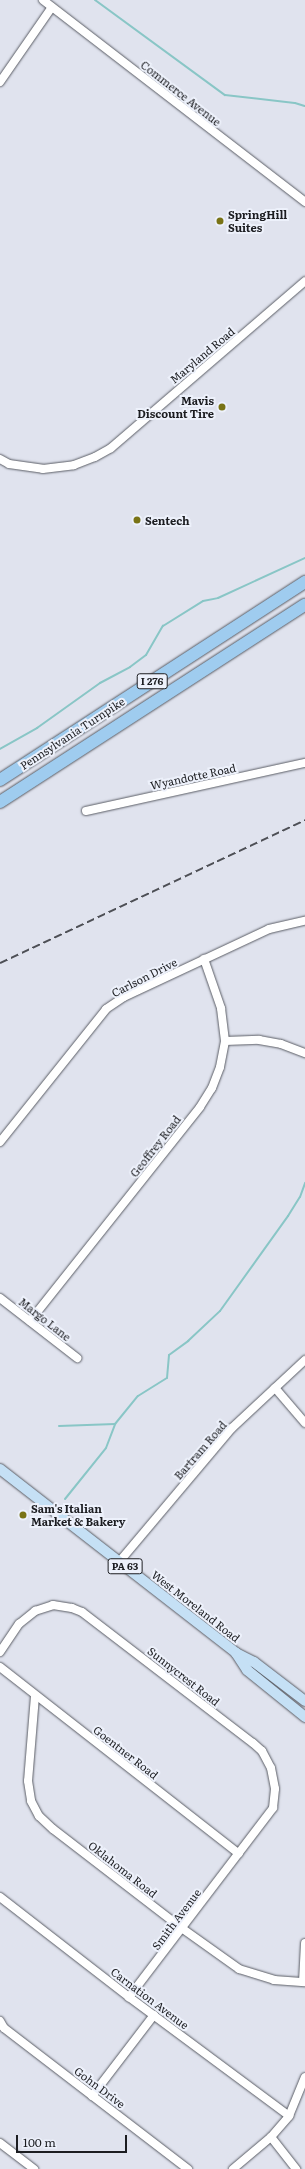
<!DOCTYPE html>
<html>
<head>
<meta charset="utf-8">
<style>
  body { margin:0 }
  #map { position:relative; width:305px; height:2169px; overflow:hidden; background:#e0e3ee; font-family:Literata,serif }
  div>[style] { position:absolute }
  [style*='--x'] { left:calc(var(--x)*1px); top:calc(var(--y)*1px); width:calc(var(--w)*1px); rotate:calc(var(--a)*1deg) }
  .stream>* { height:2px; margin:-1px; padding:0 1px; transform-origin:1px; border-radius:1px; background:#89c6c6 }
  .roads { filter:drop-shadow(0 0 1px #5a5d65) drop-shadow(0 0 1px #5a5d65) }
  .minor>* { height:8px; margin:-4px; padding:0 4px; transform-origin:4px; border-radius:4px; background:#fff }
  .major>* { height:10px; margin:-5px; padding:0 5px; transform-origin:5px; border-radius:5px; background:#c5e0f5 }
  .highway>* { height:12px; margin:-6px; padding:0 6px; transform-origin:6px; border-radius:6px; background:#9fccef }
  .rail>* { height:2px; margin-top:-1px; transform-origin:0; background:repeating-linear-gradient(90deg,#4d4f55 0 8px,transparent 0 12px) }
  .dots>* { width:11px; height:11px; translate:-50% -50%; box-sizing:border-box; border:2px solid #edf1fb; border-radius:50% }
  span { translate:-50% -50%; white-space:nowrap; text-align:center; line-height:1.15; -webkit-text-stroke:4px #edf1fb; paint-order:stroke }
  .shield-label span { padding:1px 3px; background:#edf1fb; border:1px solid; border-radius:3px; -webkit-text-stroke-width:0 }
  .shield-label { font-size:10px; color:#1c1d21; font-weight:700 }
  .street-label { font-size:11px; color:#1c1d21 }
  .poi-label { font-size:11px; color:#1c1d21; font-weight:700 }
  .left { translate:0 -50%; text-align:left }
  .right { translate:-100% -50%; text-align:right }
  .scale { position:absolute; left:16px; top:2135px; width:111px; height:18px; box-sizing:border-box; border:2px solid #1c1d21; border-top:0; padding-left:5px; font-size:12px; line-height:14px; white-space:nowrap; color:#1c1d21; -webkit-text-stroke:3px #edf1fb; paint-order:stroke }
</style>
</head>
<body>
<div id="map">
  <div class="stream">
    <div style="--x:95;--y:0;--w:161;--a:36.2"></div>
    <div style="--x:225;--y:95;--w:70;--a:6.5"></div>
    <div style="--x:295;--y:103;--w:10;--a:17"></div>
    <div style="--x:0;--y:749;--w:43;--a:-29.6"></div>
    <div style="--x:37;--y:728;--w:77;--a:-35.5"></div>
    <div style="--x:100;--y:683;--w:34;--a:-28"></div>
    <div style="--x:130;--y:667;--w:20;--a:-37"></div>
    <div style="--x:146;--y:655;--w:34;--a:-60"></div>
    <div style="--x:163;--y:626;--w:47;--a:-32"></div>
    <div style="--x:203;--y:601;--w:15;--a:-11"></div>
    <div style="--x:218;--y:598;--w:96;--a:-24.7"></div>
    <div style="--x:59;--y:1426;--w:56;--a:-2"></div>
    <div style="--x:115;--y:1424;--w:36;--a:-51"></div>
    <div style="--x:138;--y:1396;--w:34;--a:-32"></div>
    <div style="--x:167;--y:1378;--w:23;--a:-85"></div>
    <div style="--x:169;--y:1355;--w:24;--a:-36"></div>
    <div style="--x:188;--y:1341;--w:44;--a:-43.2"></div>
    <div style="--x:220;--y:1311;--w:117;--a:-54.4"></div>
    <div style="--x:288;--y:1216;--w:22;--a:-58"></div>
    <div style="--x:300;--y:1197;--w:15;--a:-70"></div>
    <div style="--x:65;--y:1499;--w:65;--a:-51.2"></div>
    <div style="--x:106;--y:1448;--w:26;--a:-69"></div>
  </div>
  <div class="roads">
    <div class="minor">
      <div style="--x:43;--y:0;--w:331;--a:37.6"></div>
      <div style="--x:0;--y:82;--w:91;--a:-55.3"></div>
      <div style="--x:0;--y:459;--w:10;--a:29"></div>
      <div style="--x:9;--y:464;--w:34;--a:8"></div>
      <div style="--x:43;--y:469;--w:31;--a:-7"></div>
      <div style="--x:74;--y:465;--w:22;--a:-21"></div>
      <div style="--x:95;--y:457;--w:18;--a:-29"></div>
      <div style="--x:111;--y:448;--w:256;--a:-40.7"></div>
      <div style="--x:86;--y:811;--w:224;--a:-12.4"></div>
      <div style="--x:225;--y:1041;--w:34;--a:-2"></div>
      <div style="--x:259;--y:1040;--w:22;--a:10"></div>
      <div style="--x:281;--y:1044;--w:26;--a:21"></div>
      <div style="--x:0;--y:1142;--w:170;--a:-51.4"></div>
      <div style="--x:106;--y:1009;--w:22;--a:-34"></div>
      <div style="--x:124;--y:997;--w:160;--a:-25.1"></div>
      <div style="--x:269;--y:929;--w:37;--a:-13"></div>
      <div style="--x:0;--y:1298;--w:98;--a:37.9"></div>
      <div style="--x:30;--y:1321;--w:273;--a:-51.5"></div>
      <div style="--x:200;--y:1107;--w:22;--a:-58"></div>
      <div style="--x:212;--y:1088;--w:22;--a:-69"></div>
      <div style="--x:220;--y:1067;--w:26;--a:-79"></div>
      <div style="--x:225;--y:1041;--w:33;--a:-97"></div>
      <div style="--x:221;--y:1008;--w:52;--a:-109.1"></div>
      <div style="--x:275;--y:1388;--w:46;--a:49.4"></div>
      <div style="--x:119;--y:1562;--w:175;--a:-49.9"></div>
      <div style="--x:232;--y:1428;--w:100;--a:-43"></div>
      <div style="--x:0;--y:1652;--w:34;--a:-56"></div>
      <div style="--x:19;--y:1624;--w:21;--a:-39"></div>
      <div style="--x:35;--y:1611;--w:19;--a:-18"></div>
      <div style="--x:53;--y:1605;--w:19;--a:9"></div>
      <div style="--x:72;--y:1608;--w:11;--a:22"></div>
      <div style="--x:82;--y:1612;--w:215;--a:37.5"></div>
      <div style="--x:253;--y:1743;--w:12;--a:42"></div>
      <div style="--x:262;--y:1751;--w:19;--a:62"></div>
      <div style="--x:271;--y:1768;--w:21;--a:79"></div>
      <div style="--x:275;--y:1789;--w:19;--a:96"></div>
      <div style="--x:273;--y:1808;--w:238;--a:127.3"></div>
      <div style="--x:0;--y:1667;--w:303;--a:38"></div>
      <div style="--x:35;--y:1696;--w:85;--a:94.7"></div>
      <div style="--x:28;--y:1781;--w:20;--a:81"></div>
      <div style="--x:31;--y:1801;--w:17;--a:62"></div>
      <div style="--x:39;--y:1816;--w:19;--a:43"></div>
      <div style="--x:53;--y:1829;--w:164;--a:37.6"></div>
      <div style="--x:183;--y:1929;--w:69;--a:35.5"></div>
      <div style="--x:239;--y:1969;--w:37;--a:17"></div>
      <div style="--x:274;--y:1980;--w:31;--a:4"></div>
      <div style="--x:0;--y:1897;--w:163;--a:37.8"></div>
      <div style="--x:129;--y:1997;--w:199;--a:36.6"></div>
      <div style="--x:303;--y:1982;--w:39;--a:-87"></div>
      <div style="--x:0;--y:2021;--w:8;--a:60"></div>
      <div style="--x:4;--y:2028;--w:232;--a:37.5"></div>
      <div style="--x:92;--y:2096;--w:102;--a:-52.6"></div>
      <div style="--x:271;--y:2137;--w:41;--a:52"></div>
      <div style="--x:0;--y:2143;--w:43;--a:37.4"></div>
      <div style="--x:233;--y:2169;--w:50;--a:-40.1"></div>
      <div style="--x:271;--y:2137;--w:28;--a:-49"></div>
      <div style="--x:289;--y:2116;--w:42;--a:-67.7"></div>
    </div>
    <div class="major">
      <div style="--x:0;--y:1469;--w:299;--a:37.9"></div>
      <div style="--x:236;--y:1653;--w:20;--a:27"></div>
      <div style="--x:254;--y:1662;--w:64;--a:37.4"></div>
      <div style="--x:236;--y:1653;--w:20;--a:57"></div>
      <div style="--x:247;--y:1670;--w:75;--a:39"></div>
    </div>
    <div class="highway">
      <div style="--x:0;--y:780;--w:364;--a:-33"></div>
      <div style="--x:0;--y:802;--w:363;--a:-32.9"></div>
    </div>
  </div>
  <div class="rail">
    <div style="--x:0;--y:963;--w:337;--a:-25.1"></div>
  </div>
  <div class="dots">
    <div style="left:220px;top:221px;background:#797315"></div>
    <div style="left:222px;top:407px;background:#797315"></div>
    <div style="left:137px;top:520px;background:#797315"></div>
    <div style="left:23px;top:1515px;background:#797315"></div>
  </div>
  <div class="shield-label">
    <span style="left:152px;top:681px">I 276</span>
    <span style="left:125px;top:1566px">PA 63</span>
  </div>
  <div class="street-label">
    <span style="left:181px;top:93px;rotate:38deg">Commerce Avenue</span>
    <span style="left:202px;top:355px;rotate:-40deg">Maryland Road</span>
    <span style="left:72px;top:733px;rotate:-33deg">Pennsylvania Turnpike</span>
    <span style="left:193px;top:776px;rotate:-12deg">Wyandotte Road</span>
    <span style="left:144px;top:977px;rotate:-27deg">Carlson Drive</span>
    <span style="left:155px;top:1146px;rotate:-52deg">Geoffrey Road</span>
    <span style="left:45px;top:1319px;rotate:38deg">Margo Lane</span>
    <span style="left:200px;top:1450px;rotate:-49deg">Bartram Road</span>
    <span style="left:196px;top:1606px;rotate:38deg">West Moreland Road</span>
    <span style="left:184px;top:1676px;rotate:38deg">Sunnycrest Road</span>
    <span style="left:126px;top:1752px;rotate:38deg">Goentner Road</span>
    <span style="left:123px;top:1869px;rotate:38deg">Oklahoma Road</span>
    <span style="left:176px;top:1919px;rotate:-53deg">Smith Avenue</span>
    <span style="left:150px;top:1998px;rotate:37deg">Carnation Avenue</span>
    <span style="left:100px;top:2087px;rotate:37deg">Gohn Drive</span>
  </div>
  <div class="poi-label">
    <span class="left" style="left:228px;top:221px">SpringHill<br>Suites</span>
    <span class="right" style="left:214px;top:407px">Mavis<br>Discount Tire</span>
    <span class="left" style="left:145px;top:520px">Sentech</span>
    <span class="left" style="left:31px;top:1515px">Sam's Italian<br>Market &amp; Bakery</span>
  </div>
  <div class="scale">100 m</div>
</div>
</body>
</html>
